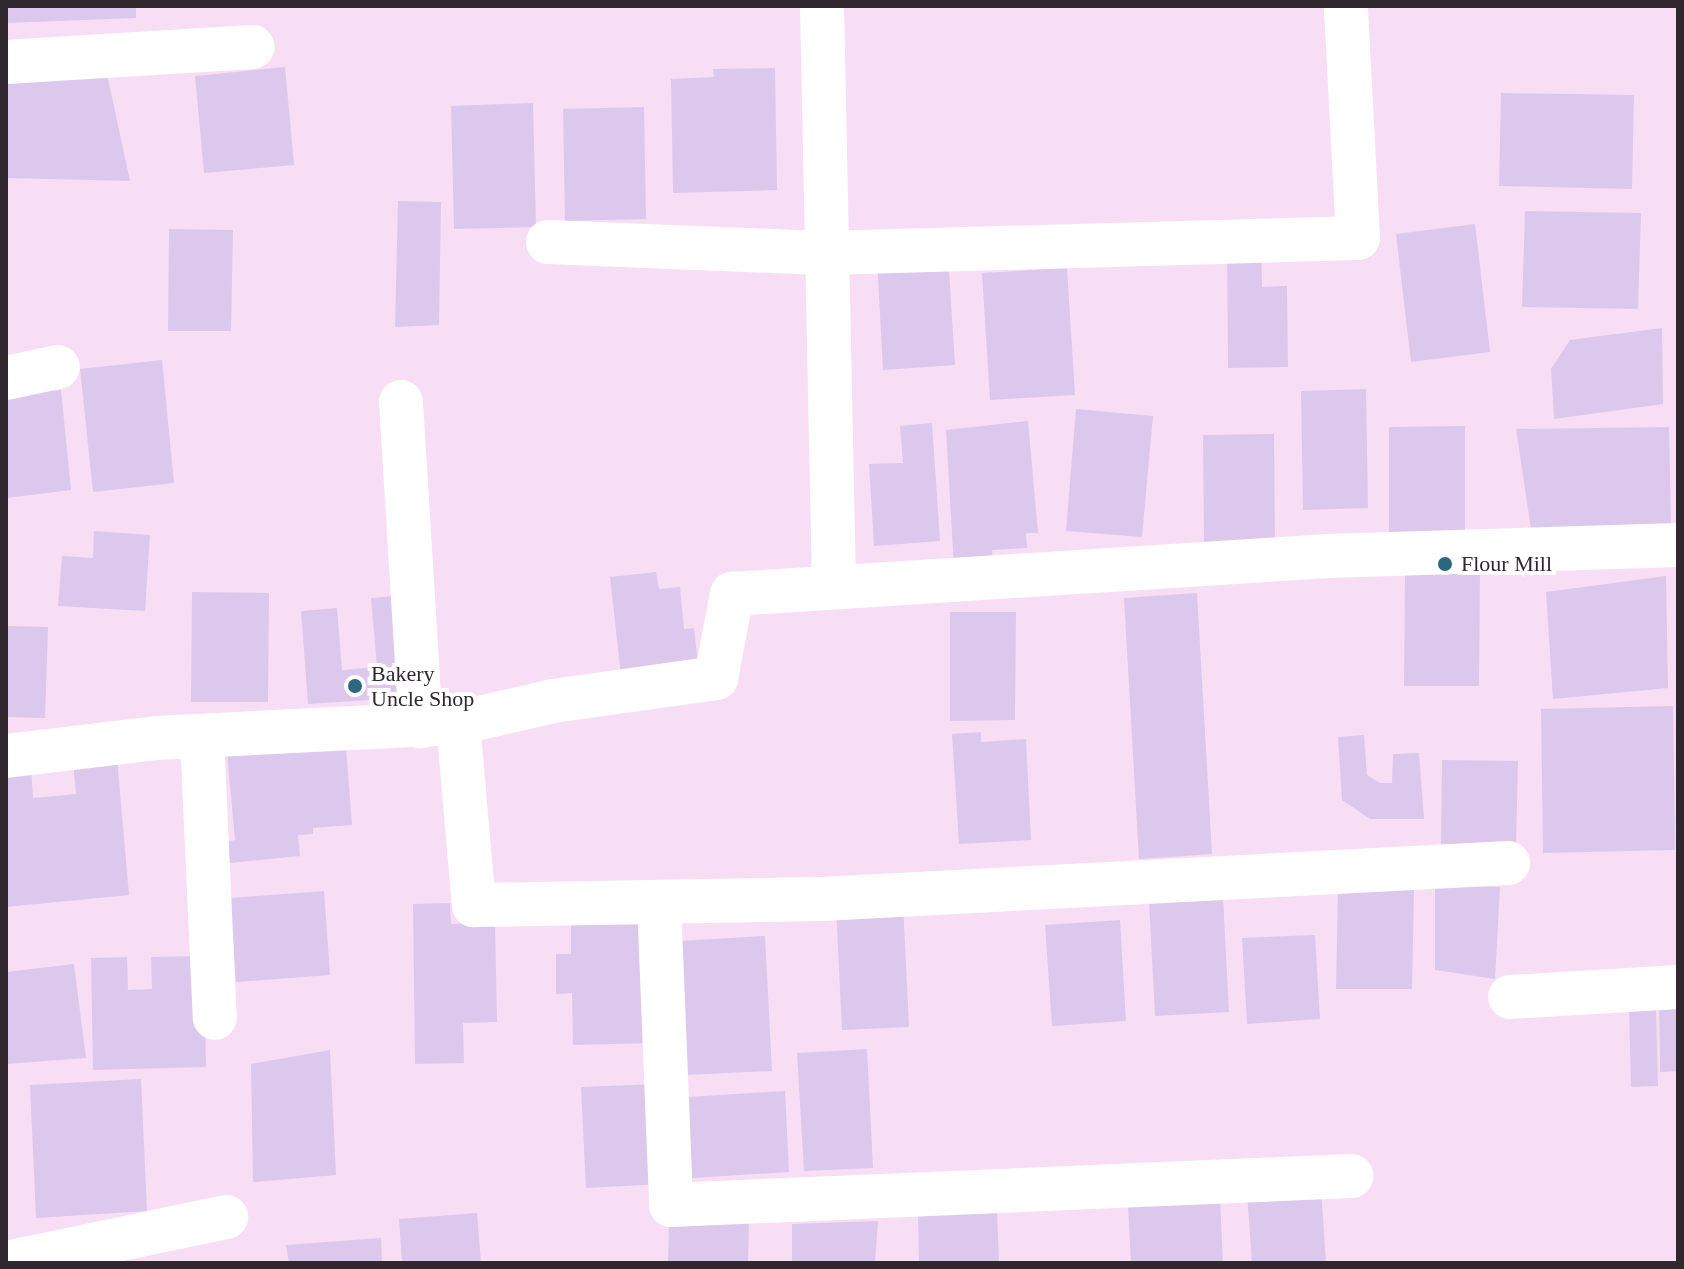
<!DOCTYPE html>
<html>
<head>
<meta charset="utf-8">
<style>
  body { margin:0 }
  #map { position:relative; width:1684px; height:1269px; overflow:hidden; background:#f8def5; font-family:Georgia,serif }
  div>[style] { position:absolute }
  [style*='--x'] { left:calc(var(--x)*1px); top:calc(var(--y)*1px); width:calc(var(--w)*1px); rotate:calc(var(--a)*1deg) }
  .building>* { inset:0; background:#dcc8ec }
  .street>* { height:44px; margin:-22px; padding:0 22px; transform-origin:22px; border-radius:22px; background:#fff }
  .dots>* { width:22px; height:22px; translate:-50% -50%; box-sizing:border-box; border:4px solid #fff; border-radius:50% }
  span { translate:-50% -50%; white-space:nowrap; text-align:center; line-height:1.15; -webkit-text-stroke:8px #fff; paint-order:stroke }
  .poi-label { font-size:22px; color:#30272f }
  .left { translate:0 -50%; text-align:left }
  .frame { position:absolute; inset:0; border:8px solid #30272f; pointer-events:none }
</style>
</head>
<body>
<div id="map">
  <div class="building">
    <div style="clip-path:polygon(6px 6px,136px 6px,136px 18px,6px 23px)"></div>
    <div style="clip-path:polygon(285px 67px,294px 165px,204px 173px,195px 76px)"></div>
    <div style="clip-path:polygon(775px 68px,777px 190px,673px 193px,671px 79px,714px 77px,713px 69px)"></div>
    <div style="clip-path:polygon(107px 74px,130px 181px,6px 178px,6px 81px)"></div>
    <div style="clip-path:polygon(1501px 93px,1634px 95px,1632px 189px,1499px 186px)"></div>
    <div style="clip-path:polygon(533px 103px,536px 227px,454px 229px,451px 106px)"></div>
    <div style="clip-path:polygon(644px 107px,646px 219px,565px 221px,563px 109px)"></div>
    <div style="clip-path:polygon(398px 201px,441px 202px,439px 325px,395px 327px)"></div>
    <div style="clip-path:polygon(1525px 211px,1641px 213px,1638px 309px,1522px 307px)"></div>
    <div style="clip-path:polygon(1475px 224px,1490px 352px,1411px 362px,1396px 234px)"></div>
    <div style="clip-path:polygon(169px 229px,233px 230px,231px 331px,168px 331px)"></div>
    <div style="clip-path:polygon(1261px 241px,1262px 287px,1287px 286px,1288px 367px,1228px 368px,1227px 242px)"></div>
    <div style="clip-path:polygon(948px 255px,955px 365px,883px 370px,877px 260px)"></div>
    <div style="clip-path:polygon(1067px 268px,1075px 395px,990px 400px,982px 273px)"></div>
    <div style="clip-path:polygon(1662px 328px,1663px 404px,1554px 419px,1551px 369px,1570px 340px)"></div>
    <div style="clip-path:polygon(162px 360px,174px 483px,93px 492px,80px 369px)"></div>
    <div style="clip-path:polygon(1366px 389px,1368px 508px,1303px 510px,1301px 391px)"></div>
    <div style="clip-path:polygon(61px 390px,71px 490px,6px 498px,6px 396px)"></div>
    <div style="clip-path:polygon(1076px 409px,1153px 416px,1142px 537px,1066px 531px)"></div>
    <div style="clip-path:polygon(1028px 421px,1038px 533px,1026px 533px,1027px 548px,992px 550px,993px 564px,954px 567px,946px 430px)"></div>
    <div style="clip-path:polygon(932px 423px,940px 541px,874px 546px,869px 464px,903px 463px,900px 426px)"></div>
    <div style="clip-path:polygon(1465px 426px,1465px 532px,1389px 533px,1389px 427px)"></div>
    <div style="clip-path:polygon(1669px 427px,1671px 524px,1532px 536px,1516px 429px)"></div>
    <div style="clip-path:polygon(1274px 434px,1275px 542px,1204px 544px,1203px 435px)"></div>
    <div style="clip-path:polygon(94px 531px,150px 535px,145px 611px,58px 606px,62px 556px,93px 558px)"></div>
    <div style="clip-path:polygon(656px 572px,659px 589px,680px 587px,684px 629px,694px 628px,698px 665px,621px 676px,610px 577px)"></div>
    <div style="clip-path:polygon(1405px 572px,1480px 572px,1479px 686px,1404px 686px)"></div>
    <div style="clip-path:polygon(1666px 576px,1668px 688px,1553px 699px,1546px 592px)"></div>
    <div style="clip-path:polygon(192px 592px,269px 593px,268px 702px,191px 702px)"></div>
    <div style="clip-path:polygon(1197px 593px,1212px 854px,1139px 859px,1124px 598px)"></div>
    <div style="clip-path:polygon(408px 595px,418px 697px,308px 704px,301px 611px,337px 608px,342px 670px,377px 667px,371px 598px)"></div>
    <div style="clip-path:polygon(950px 612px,1016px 612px,1015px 720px,950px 721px)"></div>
    <div style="clip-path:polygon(6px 626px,48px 627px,45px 718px,6px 717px)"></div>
    <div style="clip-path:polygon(1673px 706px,1675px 850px,1543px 853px,1541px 709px)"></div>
    <div style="clip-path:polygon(981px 732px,981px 742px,1026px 739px,1031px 840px,959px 844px,952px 734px)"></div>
    <div style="clip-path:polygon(1364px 735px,1367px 775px,1380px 783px,1392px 783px,1393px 754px,1419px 753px,1424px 819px,1370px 819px,1342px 800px,1338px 737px)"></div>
    <div style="clip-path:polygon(226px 741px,346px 747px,352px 825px,313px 828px,313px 834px,298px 835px,300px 856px,229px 863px,226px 842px,235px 840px)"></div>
    <div style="clip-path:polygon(117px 758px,129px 895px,6px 907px,6px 769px,31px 767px,33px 798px,76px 794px,73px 763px)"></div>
    <div style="clip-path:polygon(1442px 760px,1518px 761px,1516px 846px,1441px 845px)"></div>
    <div style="clip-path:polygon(1435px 885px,1500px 887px,1495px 979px,1435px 970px)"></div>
    <div style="clip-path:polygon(1338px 889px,1414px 889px,1412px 989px,1336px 989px)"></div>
    <div style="clip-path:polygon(324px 891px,330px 975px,236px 982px,230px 898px)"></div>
    <div style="clip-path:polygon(1223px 897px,1229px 1012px,1155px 1016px,1149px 901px)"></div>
    <div style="clip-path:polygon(450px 903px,451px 924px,495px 923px,497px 1022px,463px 1023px,464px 1063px,415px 1064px,413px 904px)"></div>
    <div style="clip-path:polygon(903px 903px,909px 1027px,842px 1030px,836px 907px)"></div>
    <div style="clip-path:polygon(1120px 920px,1126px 1021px,1052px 1026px,1045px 925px)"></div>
    <div style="clip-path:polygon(653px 924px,654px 1043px,573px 1045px,572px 993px,556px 994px,556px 954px,571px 954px,571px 925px)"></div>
    <div style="clip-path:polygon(1315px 935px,1320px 1019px,1247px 1024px,1242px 938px)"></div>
    <div style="clip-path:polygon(765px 936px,772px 1071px,685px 1075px,678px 941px)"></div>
    <div style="clip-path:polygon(204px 956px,206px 1067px,93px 1070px,91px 958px,127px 957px,128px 990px,152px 989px,151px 957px)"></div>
    <div style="clip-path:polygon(74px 964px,86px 1058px,6px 1064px,6px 972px)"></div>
    <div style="clip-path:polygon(1659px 996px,1678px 996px,1678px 1071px,1660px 1072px)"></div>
    <div style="clip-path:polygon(1656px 1007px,1658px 1086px,1631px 1087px,1629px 1008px)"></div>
    <div style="clip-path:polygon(867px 1049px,873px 1168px,804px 1171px,797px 1053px)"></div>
    <div style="clip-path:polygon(330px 1050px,336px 1175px,253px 1182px,251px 1064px)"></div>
    <div style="clip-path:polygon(141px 1079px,147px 1211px,36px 1218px,30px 1085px)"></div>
    <div style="clip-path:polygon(658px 1084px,663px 1184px,586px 1188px,581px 1087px)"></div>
    <div style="clip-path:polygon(785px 1091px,789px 1172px,692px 1178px,688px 1097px)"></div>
    <div style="clip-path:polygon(1321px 1188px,1326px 1263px,1252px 1263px,1247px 1193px)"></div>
    <div style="clip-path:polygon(1220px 1198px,1223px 1263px,1131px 1263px,1128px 1204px)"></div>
    <div style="clip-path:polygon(997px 1212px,999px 1263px,919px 1263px,918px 1216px)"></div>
    <div style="clip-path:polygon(477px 1213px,481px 1263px,402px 1263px,399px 1219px)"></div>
    <div style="clip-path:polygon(669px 1220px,749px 1223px,748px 1263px,668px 1263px)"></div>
    <div style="clip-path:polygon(878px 1221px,875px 1263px,792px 1263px,792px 1224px)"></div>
    <div style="clip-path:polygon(381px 1238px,382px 1263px,289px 1263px,286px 1245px)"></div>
  </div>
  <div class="street">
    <div style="--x:822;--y:6;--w:579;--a:88.81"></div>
    <div style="--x:6;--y:62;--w:247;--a:-3.5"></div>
    <div style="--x:548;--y:242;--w:279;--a:2.3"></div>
    <div style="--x:827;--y:253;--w:531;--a:-1.62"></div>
    <div style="--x:1358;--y:238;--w:229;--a:-93"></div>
    <div style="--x:6;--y:378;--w:53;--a:-11.9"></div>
    <div style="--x:401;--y:402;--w:325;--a:86.5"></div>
    <div style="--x:458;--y:723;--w:183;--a:85"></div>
    <div style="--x:474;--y:905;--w:348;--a:-1"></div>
    <div style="--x:822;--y:899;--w:687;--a:-3"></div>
    <div style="--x:202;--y:737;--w:281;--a:87.4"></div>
    <div style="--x:6;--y:756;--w:152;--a:-6.8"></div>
    <div style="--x:157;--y:738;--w:301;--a:-2.9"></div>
    <div style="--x:458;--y:723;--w:98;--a:-13"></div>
    <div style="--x:553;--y:701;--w:165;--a:-8"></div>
    <div style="--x:716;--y:678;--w:86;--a:-79.2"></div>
    <div style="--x:732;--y:594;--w:598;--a:-3.64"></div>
    <div style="--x:1329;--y:556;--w:349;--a:-1.8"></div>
    <div style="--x:659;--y:902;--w:303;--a:87.7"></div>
    <div style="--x:671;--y:1205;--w:681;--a:-2.44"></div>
    <div style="--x:1510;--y:997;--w:168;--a:-3.4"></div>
    <div style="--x:6;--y:1263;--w:225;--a:-11.8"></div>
  </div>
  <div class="dots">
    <div style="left:1445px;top:564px;background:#2b677e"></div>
    <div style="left:355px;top:686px;background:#2b677e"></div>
  </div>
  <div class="poi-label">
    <span class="left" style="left:1461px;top:564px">Flour Mill</span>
    <span class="left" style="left:371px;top:686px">Bakery<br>Uncle Shop</span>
  </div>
  <div class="frame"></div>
</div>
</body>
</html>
